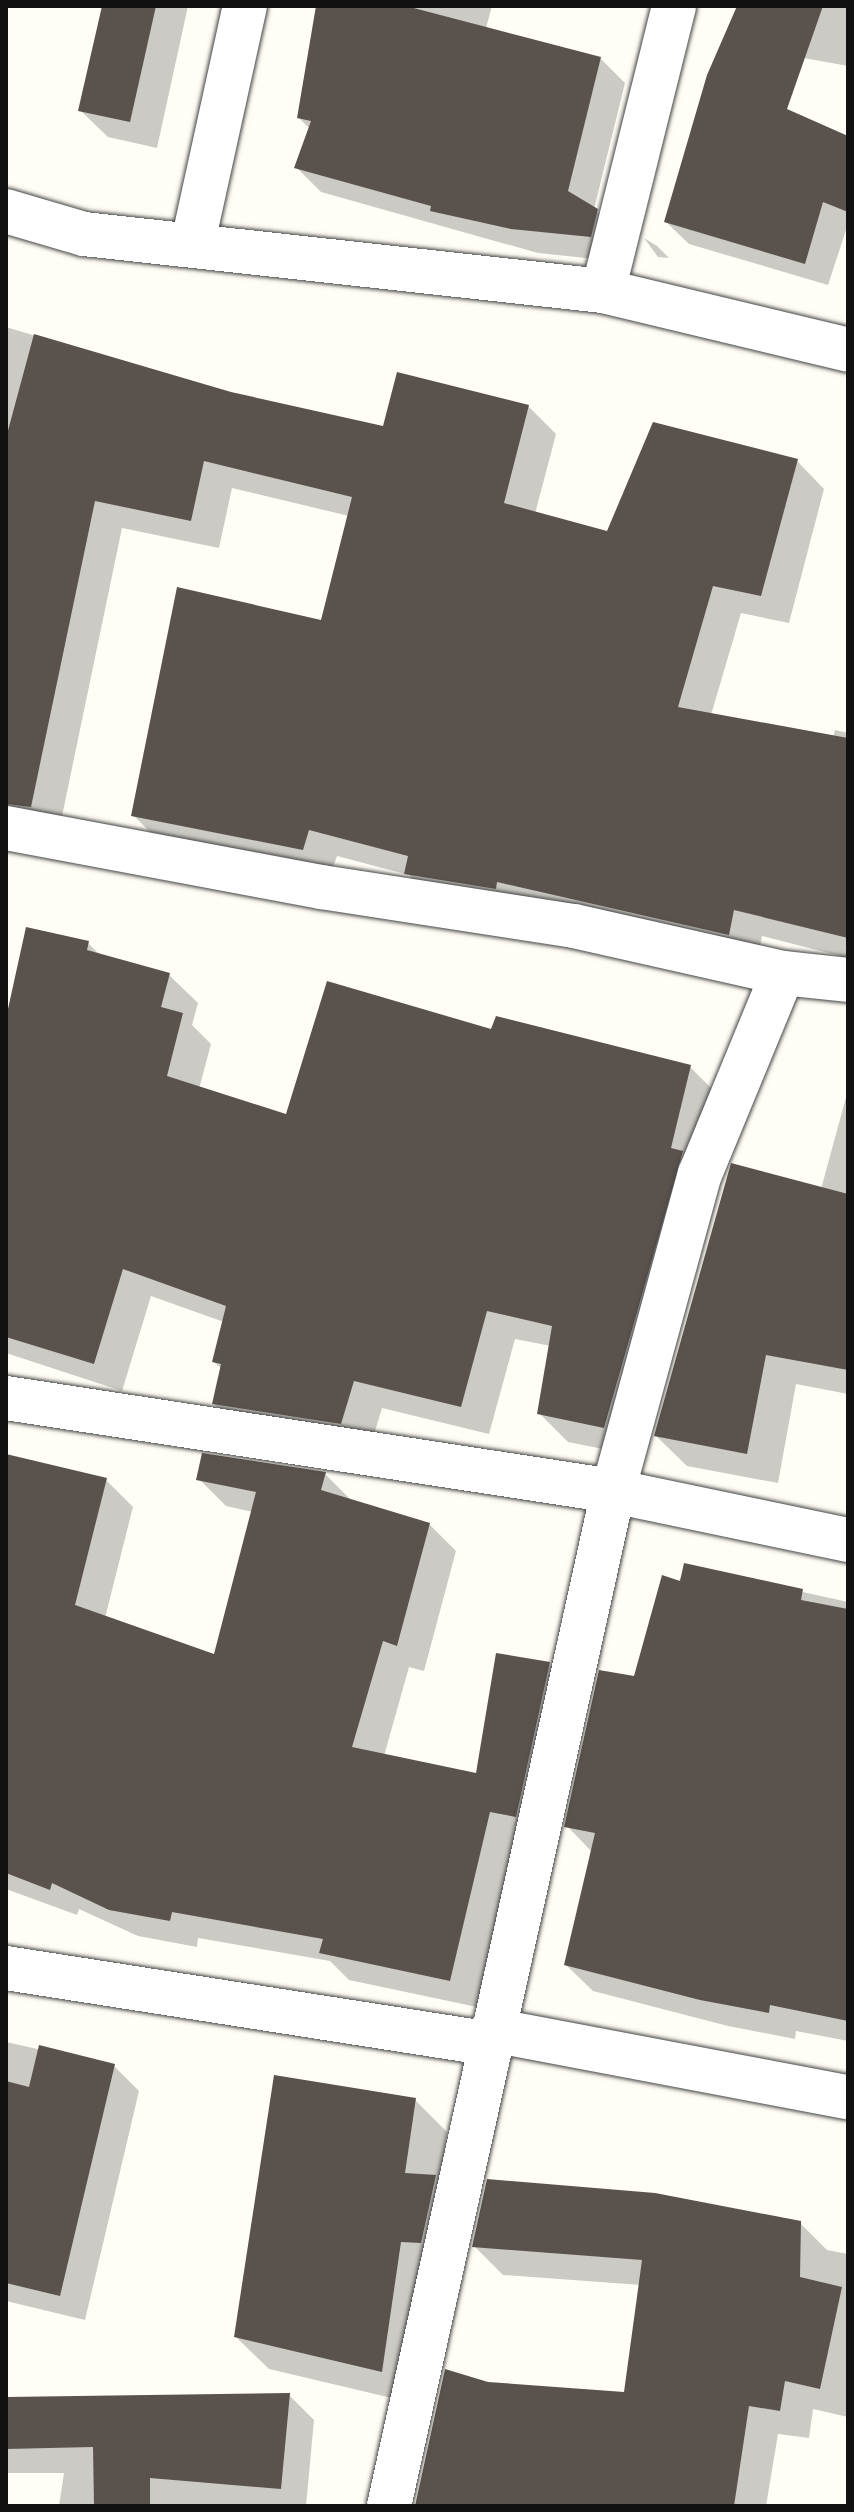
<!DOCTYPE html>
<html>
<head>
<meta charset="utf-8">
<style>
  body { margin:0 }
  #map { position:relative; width:854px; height:2512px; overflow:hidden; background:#fffdf5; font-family:"Libre Baskerville",serif }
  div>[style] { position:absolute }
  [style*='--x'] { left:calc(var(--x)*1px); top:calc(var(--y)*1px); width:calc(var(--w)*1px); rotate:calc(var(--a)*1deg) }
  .shadow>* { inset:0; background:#0003 }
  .building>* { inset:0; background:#5a524d }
  .roads { filter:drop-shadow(0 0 2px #444) drop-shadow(0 0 2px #444) }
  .minor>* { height:44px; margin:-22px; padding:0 22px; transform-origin:22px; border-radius:22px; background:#fff }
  span { translate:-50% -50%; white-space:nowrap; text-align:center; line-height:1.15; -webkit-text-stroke:8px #fff; paint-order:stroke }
  .frame { position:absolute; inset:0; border:8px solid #111; pointer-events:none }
</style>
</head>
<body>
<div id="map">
  <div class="shadow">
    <div style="clip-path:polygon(104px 6px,188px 6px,157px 148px,108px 137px,80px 110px)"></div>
    <div style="clip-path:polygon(318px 6px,492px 6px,486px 28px,600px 58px,625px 83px,594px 209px,622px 236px,615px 261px,538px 253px,321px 192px,296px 167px,310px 129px,299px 118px)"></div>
    <div style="clip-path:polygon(739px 6px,848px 6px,848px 66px,754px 49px)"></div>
    <div style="clip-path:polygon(848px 138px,848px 224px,828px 285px,689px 244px,666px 222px)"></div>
    <div style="clip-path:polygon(644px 238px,657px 246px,669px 258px,658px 257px)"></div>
    <div style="clip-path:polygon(6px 327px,230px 394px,384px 428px,528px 406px,556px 434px,535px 514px,608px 534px,797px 461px,824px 489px,789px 623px,741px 613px,711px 715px,833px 737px,835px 730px,848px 733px,848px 958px,762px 936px,757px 962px,434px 901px,409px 875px,337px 856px,330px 876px,161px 843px,133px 815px,322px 623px,349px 516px,232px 488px,219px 548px,122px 528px,61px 821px,6px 809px)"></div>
    <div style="clip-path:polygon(88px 943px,101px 956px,169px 975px,198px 1003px,192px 1025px,211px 1044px,199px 1089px,287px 1117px,492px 1032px,690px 1067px,719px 1096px,633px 1455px,568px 1442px,539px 1413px,551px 1346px,515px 1339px,489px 1434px,382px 1408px,369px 1451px,243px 1432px,214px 1404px,222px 1369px,214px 1362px,224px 1322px,151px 1296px,122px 1391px,6px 1353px,6px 1012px)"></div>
    <div style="clip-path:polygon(848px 1090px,848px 1394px,796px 1384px,778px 1483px,687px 1466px,656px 1436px,821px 1189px)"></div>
    <div style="clip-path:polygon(6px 1457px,106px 1480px,133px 1507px,105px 1618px,215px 1657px,253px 1512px,226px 1506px,199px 1479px,325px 1474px,352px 1501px,429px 1524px,456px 1551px,424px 1671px,409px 1667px,384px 1756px,478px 1775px,549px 1664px,576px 1691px,477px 2007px,349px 1980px,330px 1961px,198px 1938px,197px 1947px,138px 1936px,79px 1909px,77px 1915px,6px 1889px)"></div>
    <div style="clip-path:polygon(686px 1566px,848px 1602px,848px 2041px,796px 2031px,795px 2039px,728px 2026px,593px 1991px,566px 1965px,592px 1852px,567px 1826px)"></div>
    <div style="clip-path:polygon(6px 2042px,114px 2066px,139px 2091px,85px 2320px,6px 2301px)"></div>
    <div style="clip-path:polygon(415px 2100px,447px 2132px,413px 2403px,269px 2369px,236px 2337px)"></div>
    <div style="clip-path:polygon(800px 2223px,827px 2250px,848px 2254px,848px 2417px,813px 2409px,809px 2438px,778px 2434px,766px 2506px,418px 2506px,488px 2384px,626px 2395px,641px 2285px,503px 2275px,474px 2246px)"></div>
    <div style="clip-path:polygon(289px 2395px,314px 2420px,306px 2506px,59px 2506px,64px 2473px,6px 2473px,6px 2399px)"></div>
  </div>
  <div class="building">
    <div style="clip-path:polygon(102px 6px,156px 6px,130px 122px,78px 111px)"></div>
    <div style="clip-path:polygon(316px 6px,406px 6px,601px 57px,568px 191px,598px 209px,591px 237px,511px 229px,430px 211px,431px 206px,294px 168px,311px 121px,297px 118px)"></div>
    <div style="clip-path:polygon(737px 6px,823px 6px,787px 109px,848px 136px,848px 212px,823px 202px,805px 264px,664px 222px,707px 75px)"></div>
    <div style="clip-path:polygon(34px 334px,231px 392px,383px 426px,397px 372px,529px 405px,504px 503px,607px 531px,653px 422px,798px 459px,761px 596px,713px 586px,678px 707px,848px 738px,848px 938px,734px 910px,729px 935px,497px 882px,496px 889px,404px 874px,408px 856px,309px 830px,303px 850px,131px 816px,177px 587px,321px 620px,352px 497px,204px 461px,191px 521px,95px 501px,31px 807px,6px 804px,6px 438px)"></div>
    <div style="clip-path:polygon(26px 927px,89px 941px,87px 950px,170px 973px,161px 1007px,183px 1013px,167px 1076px,286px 1114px,327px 981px,491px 1029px,496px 1016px,691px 1065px,671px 1148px,683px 1151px,604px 1428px,537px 1414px,552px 1326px,487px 1311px,461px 1407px,354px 1381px,341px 1424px,212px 1404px,221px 1364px,212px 1362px,226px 1306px,123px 1269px,94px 1364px,6px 1337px,6px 1018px)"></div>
    <div style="clip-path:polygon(731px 1163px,848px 1194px,848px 1370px,766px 1355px,747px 1454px,654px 1436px)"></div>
    <div style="clip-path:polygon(202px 1453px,326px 1472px,321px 1490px,430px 1523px,397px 1646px,383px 1641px,352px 1747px,476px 1773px,496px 1653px,550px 1662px,516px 1817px,490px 1812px,450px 1981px,319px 1953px,323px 1939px,172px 1912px,170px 1921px,109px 1910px,52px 1883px,50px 1890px,6px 1873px,6px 1454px,107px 1478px,75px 1605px,214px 1654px,256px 1492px,196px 1480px)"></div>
    <div style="clip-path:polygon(684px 1563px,803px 1589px,801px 1600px,848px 1609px,848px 2021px,770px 2005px,769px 2013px,700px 2000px,564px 1965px,595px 1833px,564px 1827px,599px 1670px,634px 1676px,662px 1575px,680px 1581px)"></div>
    <div style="clip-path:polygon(39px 2045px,115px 2064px,60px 2296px,6px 2283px,6px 2081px,29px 2087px)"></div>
    <div style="clip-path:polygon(274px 2075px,416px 2098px,405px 2173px,436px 2175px,421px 2243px,401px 2242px,382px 2372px,234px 2337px)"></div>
    <div style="clip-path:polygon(487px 2179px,655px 2193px,801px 2221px,800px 2277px,842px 2287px,820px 2389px,785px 2381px,780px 2411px,749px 2406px,734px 2506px,415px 2506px,445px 2369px,488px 2382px,624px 2392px,642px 2260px,472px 2247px)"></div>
    <div style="clip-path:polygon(290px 2393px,281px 2489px,150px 2478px,150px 2506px,94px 2506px,93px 2447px,6px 2449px,6px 2397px)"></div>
  </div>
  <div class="roads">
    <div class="minor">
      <div style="--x:6;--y:211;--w:81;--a:16.4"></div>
      <div style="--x:84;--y:234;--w:522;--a:6.27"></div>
      <div style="--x:603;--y:291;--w:252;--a:13.5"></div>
      <div style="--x:193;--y:242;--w:242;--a:-77.6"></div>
      <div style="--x:603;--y:291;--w:294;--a:-76"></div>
      <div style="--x:6;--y:828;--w:321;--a:10.6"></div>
      <div style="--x:322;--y:887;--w:255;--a:8.8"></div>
      <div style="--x:574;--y:926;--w:214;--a:12.7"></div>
      <div style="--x:783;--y:973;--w:65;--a:6.1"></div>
      <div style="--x:6;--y:1398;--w:614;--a:8.71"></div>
      <div style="--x:613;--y:1491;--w:240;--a:11.8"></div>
      <div style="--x:6;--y:1968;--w:489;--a:8.9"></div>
      <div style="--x:492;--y:2030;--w:362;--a:10.7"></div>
      <div style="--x:389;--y:2506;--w:1039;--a:-77.55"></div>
      <div style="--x:613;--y:1491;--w:329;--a:-74.7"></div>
      <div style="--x:700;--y:1174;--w:217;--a:-67.6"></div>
    </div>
  </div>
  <div class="frame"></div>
</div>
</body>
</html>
